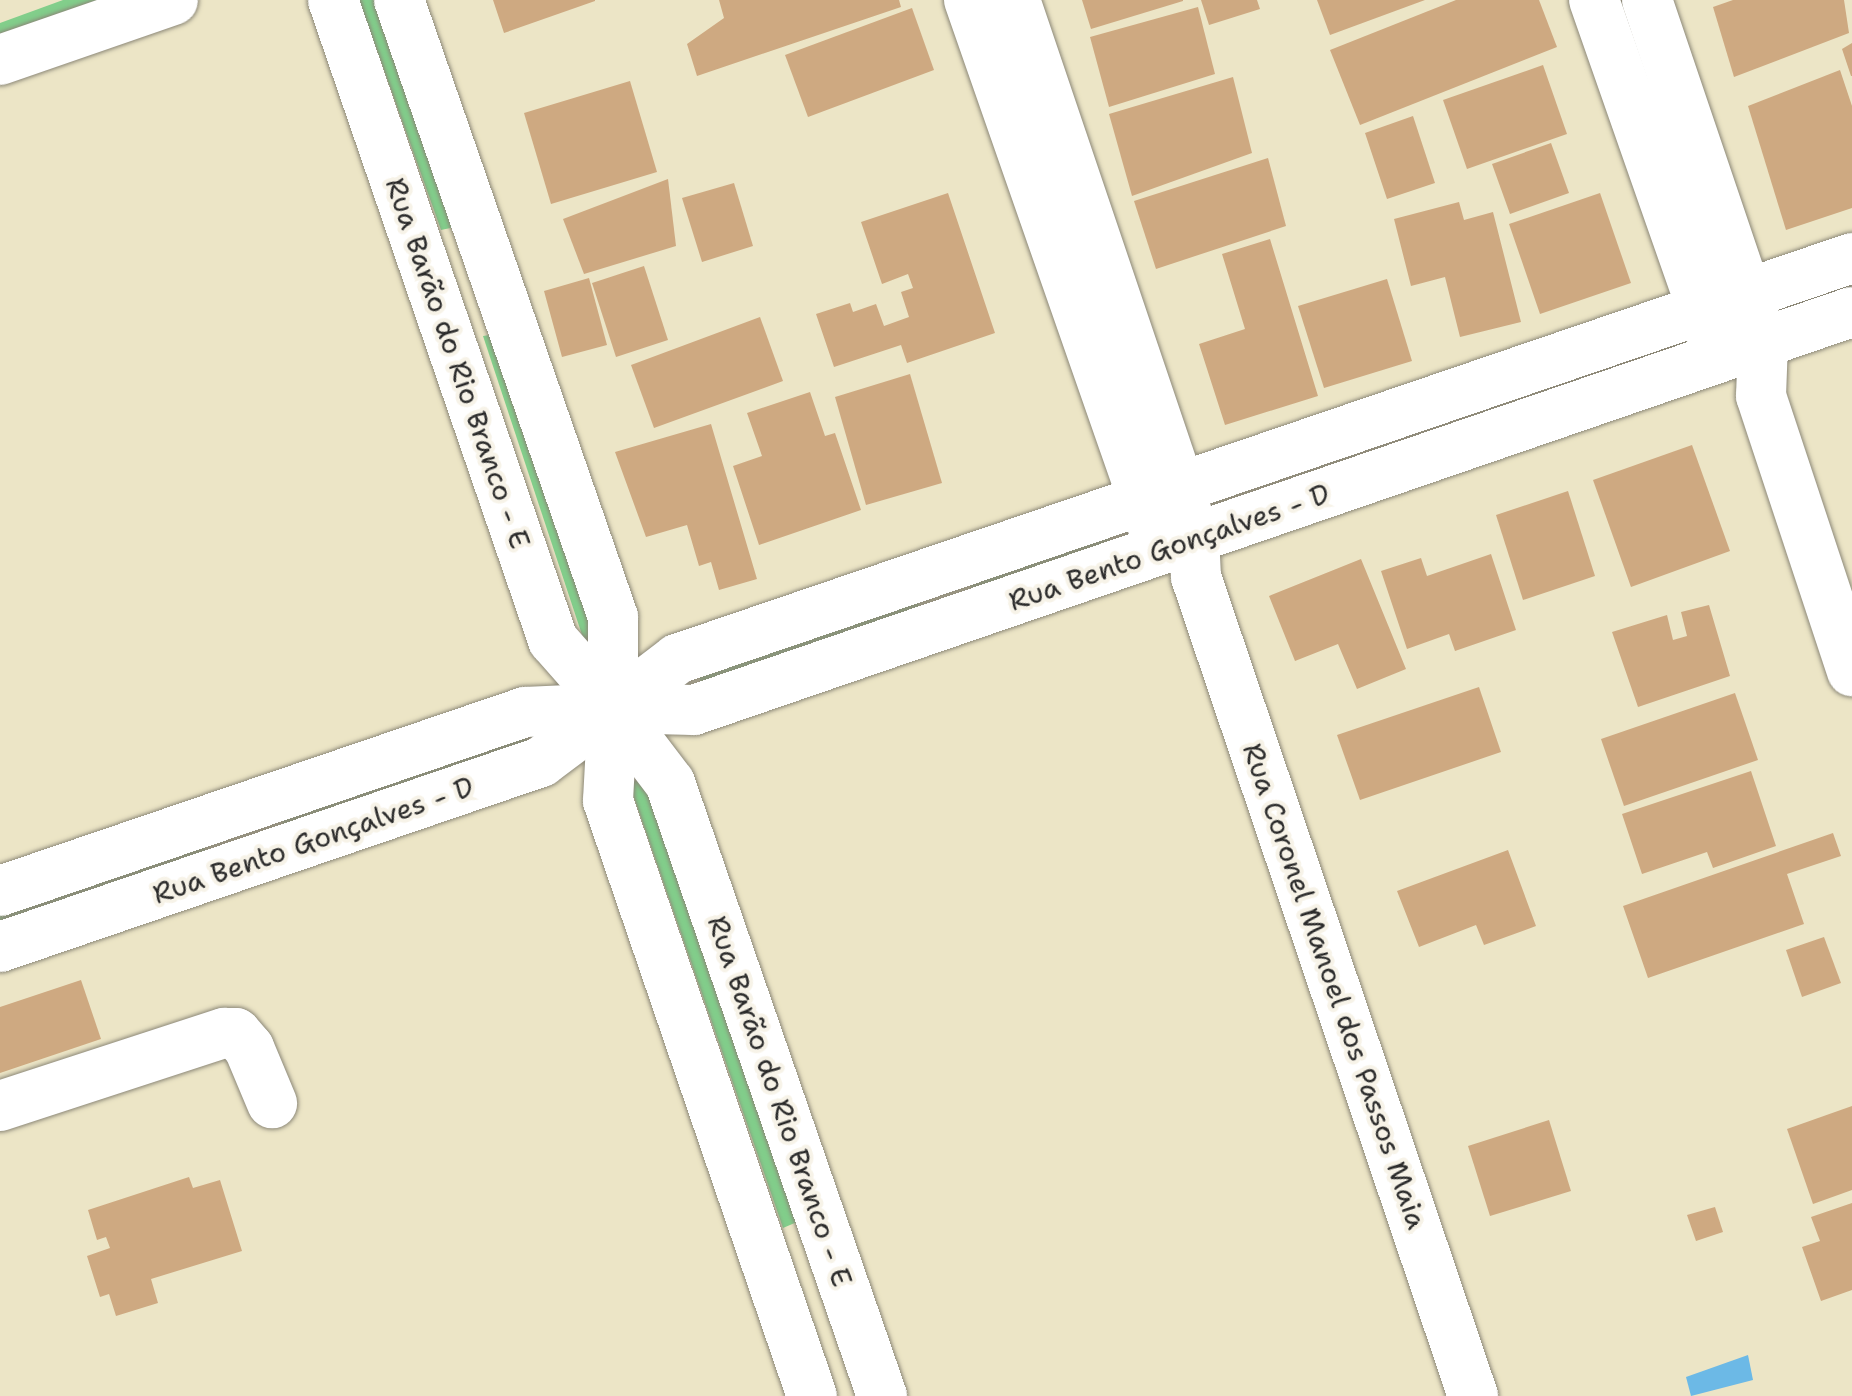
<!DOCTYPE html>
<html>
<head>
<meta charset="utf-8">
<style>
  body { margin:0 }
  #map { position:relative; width:1852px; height:1396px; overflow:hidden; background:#ece5c6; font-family:"Shantell Sans",sans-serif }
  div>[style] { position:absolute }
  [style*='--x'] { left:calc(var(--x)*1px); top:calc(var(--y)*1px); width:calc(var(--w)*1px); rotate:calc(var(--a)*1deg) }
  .green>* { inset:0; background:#82ce8b }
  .water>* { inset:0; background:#6cb9e6 }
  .building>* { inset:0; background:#cea981 }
  .roads { filter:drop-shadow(0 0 2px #8c8878) drop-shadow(0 0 2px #8c8878) }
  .minor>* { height:50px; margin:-25px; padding:0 25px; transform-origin:25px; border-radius:25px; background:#fff }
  span { translate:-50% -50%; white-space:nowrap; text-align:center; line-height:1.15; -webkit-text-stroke:8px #f7f3e8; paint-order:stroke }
  .street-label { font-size:28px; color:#2b2b2b }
</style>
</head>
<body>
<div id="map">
  <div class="green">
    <div style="clip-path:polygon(63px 0,101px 0,0 34px,0 23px)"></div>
    <div style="clip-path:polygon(359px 0,375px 0,455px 227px,441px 230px)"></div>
    <div style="clip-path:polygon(496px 334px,597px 646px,587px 650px,483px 336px)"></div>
    <div style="clip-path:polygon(1106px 529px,1110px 542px,973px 592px,968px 579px)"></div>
    <div style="clip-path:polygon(916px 597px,920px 609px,703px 687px,698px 675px)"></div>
    <div style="clip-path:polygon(525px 736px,529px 748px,284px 828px,281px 816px)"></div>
    <div style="clip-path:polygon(646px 777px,797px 1222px,783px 1228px,629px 783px)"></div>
    <div style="clip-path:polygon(203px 843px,208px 857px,0 928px,0 913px)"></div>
  </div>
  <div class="water">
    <div style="clip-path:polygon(1748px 1355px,1753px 1380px,1691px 1396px,1686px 1377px)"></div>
  </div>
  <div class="building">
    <div style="clip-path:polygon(493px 0,595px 0,595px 1px,504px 33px)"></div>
    <div style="clip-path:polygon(719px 0,899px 0,901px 7px,697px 76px,687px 44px,724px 18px)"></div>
    <div style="clip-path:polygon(1082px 0,1183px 0,1183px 1px,1091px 29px)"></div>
    <div style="clip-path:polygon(1201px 0,1257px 0,1260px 9px,1209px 25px)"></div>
    <div style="clip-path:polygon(1317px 0,1425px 0,1330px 35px)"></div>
    <div style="clip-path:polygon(1456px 0,1539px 0,1557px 47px,1360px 125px,1330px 50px)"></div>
    <div style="clip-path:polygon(1733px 0,1844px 0,1849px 33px,1734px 77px,1713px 7px)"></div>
    <div style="clip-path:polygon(1198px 7px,1215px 74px,1109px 107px,1090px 37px)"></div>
    <div style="clip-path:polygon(912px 8px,934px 70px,808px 117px,785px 55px)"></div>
    <div style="clip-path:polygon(1852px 43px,1852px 76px,1851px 76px,1842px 49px)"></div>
    <div style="clip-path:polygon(1543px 65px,1567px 134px,1467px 169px,1443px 100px)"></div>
    <div style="clip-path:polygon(1840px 70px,1852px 106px,1852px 208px,1786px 230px,1748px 106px)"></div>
    <div style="clip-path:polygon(1233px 77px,1252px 153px,1132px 196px,1109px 114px)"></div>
    <div style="clip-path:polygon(630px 81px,657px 172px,551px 204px,524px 113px)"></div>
    <div style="clip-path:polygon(1413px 116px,1435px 183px,1387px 199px,1365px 133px)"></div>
    <div style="clip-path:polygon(1551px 143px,1569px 193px,1510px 214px,1492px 164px)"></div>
    <div style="clip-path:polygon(1268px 158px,1286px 226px,1156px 269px,1134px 201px)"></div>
    <div style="clip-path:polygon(668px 179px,676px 246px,584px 274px,563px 219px)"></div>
    <div style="clip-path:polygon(734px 183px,753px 246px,702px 262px,682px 198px)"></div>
    <div style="clip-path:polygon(948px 193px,995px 333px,907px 363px,901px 345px,834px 367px,816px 314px,850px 303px,853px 312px,876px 304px,884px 326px,909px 317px,901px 292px,913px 288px,908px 274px,882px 284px,861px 222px)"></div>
    <div style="clip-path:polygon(1600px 193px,1631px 283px,1540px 314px,1509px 224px)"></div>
    <div style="clip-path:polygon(1459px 202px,1464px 220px,1493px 212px,1521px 322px,1460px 337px,1445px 277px,1411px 286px,1394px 219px)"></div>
    <div style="clip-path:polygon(1270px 239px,1318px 396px,1225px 425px,1199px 344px,1245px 329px,1222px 254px)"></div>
    <div style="clip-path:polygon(644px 266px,668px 340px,616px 357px,592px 283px)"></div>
    <div style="clip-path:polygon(589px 278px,607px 345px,562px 357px,544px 291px)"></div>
    <div style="clip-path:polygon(1387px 279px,1412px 361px,1324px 388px,1298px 306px)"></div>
    <div style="clip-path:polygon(760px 317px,783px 381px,654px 428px,631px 365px)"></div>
    <div style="clip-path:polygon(910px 374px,942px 483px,866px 505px,835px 397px)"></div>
    <div style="clip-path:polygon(810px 392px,825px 436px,835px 433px,861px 510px,759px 545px,733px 466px,762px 456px,747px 413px)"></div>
    <div style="clip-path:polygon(711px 424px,757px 579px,719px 590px,711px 562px,699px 566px,687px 525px,646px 537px,615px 452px)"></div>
    <div style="clip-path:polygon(1692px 445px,1730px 551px,1631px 587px,1593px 480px)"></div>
    <div style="clip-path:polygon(1568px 491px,1595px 576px,1523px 600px,1496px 515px)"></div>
    <div style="clip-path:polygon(1491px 554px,1516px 630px,1455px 651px,1449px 634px,1407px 649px,1381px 571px,1421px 558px,1427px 576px)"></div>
    <div style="clip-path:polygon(1361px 559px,1406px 669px,1357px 689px,1338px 644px,1295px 661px,1269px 596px)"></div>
    <div style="clip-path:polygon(1709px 605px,1730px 676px,1638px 707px,1612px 632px,1667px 615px,1673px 640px,1687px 636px,1681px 612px)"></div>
    <div style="clip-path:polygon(1479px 687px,1501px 752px,1360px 800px,1337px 735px)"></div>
    <div style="clip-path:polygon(1735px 693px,1758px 760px,1624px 806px,1601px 739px)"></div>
    <div style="clip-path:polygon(1751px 771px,1776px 846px,1713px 868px,1707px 852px,1642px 874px,1622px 814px)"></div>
    <div style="clip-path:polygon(1833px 833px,1841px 856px,1787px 874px,1804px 924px,1648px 978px,1623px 906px)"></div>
    <div style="clip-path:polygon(1508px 850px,1536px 926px,1484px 945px,1476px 925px,1419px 947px,1397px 891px)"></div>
    <div style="clip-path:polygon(1824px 937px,1841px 983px,1802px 997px,1786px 950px)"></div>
    <div style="clip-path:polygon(81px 980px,101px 1039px,0 1073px,0 1007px)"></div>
    <div style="clip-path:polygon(1852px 1106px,1852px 1190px,1813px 1204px,1787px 1129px)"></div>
    <div style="clip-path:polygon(1549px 1120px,1571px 1191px,1490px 1216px,1468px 1146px)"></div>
    <div style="clip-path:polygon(189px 1177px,193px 1188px,220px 1180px,242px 1251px,151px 1279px,158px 1303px,116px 1316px,109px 1294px,100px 1297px,87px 1256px,110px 1248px,106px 1237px,97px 1240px,88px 1210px)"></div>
    <div style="clip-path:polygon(1852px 1203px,1852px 1290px,1821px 1301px,1802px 1247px,1820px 1241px,1811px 1217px)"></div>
    <div style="clip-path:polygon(1715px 1207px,1723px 1232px,1696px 1241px,1687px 1215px)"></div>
  </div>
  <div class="roads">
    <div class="minor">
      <div style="--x:333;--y:0;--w:677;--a:71.03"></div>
      <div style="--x:553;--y:640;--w:91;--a:48.6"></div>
      <div style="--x:613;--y:708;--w:93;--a:93.1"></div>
      <div style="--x:608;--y:801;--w:629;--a:71.08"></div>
      <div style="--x:399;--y:0;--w:653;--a:70.87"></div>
      <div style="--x:613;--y:617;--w:91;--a:90"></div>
      <div style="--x:613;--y:708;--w:94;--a:52.8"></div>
      <div style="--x:670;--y:783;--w:649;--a:70.92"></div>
      <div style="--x:969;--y:0;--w:561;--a:70.76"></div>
      <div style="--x:1015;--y:0;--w:512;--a:71.32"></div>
      <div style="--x:1179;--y:485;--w:55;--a:74.2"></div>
      <div style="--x:1194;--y:538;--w:39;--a:87"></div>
      <div style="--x:1196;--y:577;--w:865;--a:71.31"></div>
      <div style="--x:1594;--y:0;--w:360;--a:70.7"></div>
      <div style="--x:1647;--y:0;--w:361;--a:71.3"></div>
      <div style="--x:1763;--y:342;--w:54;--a:92.1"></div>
      <div style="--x:1761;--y:396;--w:290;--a:71.7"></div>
      <div style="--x:0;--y:60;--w:183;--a:-19.1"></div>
      <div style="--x:0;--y:891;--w:555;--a:-18.83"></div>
      <div style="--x:525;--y:712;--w:88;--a:-2.6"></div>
      <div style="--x:613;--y:708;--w:81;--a:-37.4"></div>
      <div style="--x:677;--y:659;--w:1242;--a:-18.84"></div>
      <div style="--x:0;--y:947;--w:572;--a:-18.88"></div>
      <div style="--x:541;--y:762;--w:90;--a:-36.9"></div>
      <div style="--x:613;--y:708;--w:81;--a:1.4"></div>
      <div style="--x:694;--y:710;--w:1224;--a:-18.97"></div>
      <div style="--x:0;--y:1106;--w:236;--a:-18.1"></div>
      <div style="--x:224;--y:1033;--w:12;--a:0"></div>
      <div style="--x:236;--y:1033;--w:20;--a:49"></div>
      <div style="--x:249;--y:1048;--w:60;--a:67.3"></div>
    </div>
  </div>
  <div class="street-label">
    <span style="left:458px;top:363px;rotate:71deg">Rua Barão do Rio Branco - E</span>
    <span style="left:1169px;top:547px;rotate:-19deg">Rua Bento Gonçalves - D</span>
    <span style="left:313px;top:840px;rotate:-19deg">Rua Bento Gonçalves - D</span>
    <span style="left:1335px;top:986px;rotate:71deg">Rua Coronel Manoel dos Passos Maia</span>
    <span style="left:780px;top:1101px;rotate:71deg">Rua Barão do Rio Branco - E</span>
  </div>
</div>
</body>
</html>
